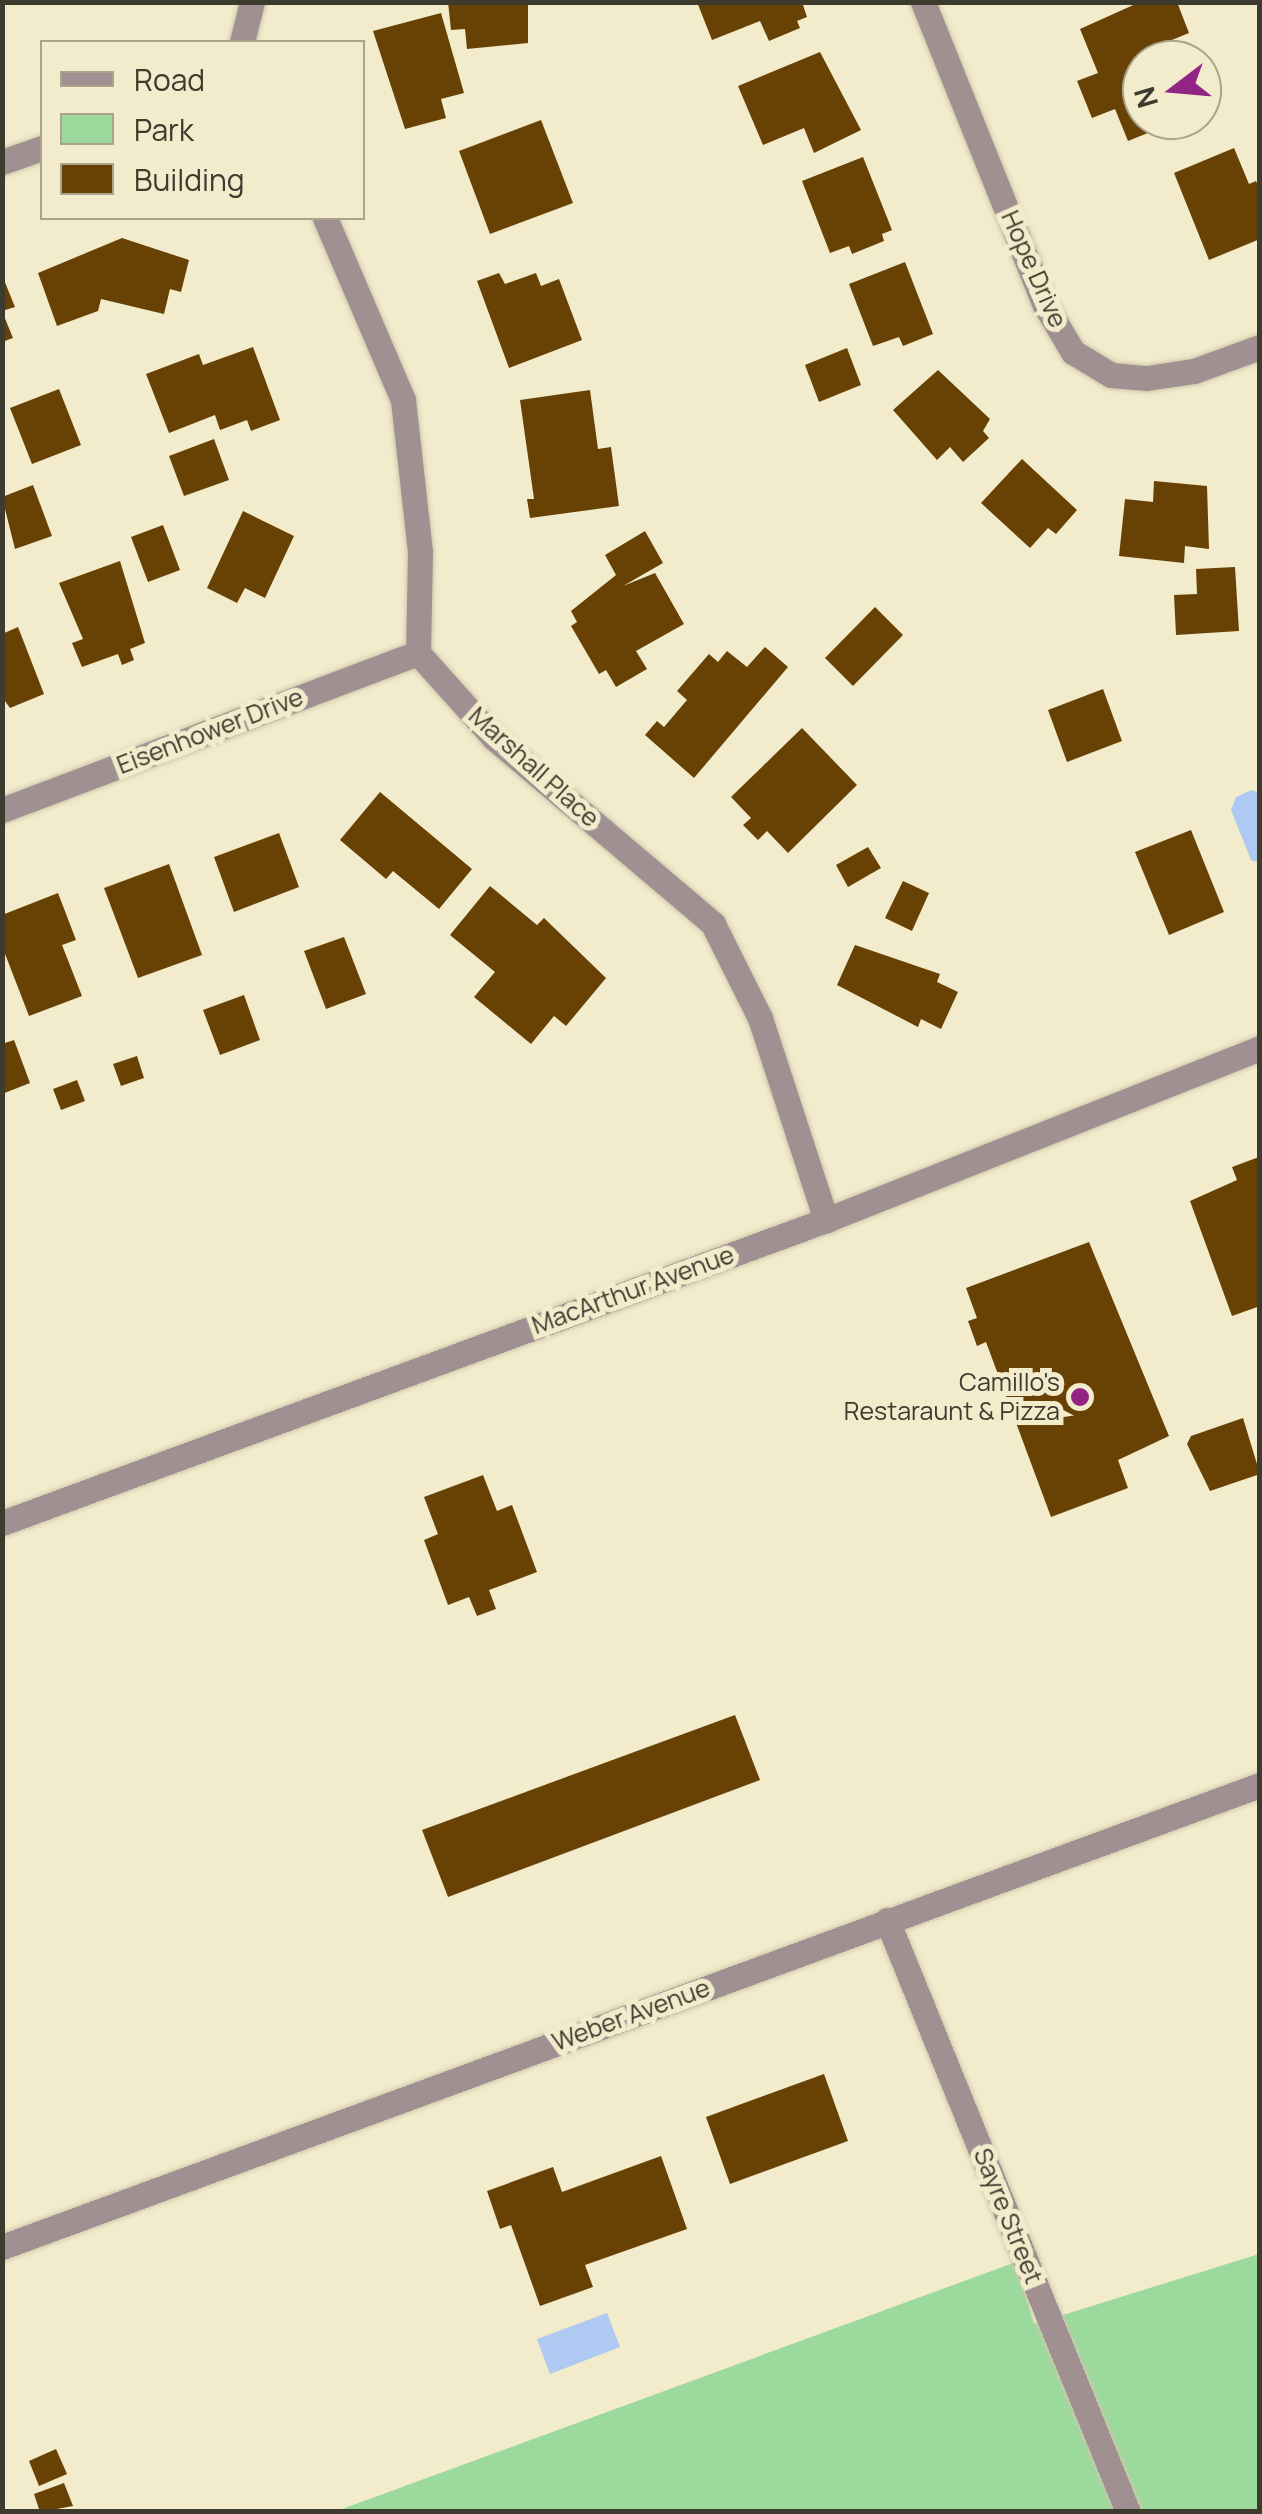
<!DOCTYPE html>
<html>
<head>
<meta charset="utf-8">
<style>
  body { margin:0 }
  #map { position:relative; width:1262px; height:2514px; overflow:hidden; background:#f2ebcc; font-family:Manrope,sans-serif }
  div>[style] { position:absolute }
  [style*='--x'] { left:calc(var(--x)*1px); top:calc(var(--y)*1px); width:calc(var(--w)*1px); rotate:calc(var(--a)*1deg) }
  .green>* { inset:0; background:#9cd99d }
  .water>* { inset:0; background:#aec9f2 }
  .building>* { inset:0; background:#684204 }
  .roads { filter:drop-shadow(0 0 2px #cec8ac) drop-shadow(0 0 2px #cec8ac) }
  .minor>* { height:25px; margin:-12.5px; padding:0 12.5px; transform-origin:12.5px; border-radius:12.5px; background:#a09091 }
  .dots>* { width:28px; height:28px; translate:-50% -50%; box-sizing:border-box; border:5px solid #f2ebcc; border-radius:50% }
  span { translate:-50% -50%; white-space:nowrap; text-align:center; line-height:1.15; -webkit-text-stroke:10px #f2ebcc; paint-order:stroke }
  .street-label { font-size:25px; color:#3d3a2e }
  .poi-label { font-size:25px; color:#3d3a2e }
  .right { translate:-100% -50%; text-align:right }
  .frame { position:absolute; inset:0; border:5px solid #3d3a2e; pointer-events:none }
  .legend { position:absolute; left:40px; top:40px; width:325px; height:180px; box-sizing:border-box; background:#f2ebcc; border:2px solid #aaa48d; margin:0; padding:12px 18px; list-style:none; font-size:30px; color:#3d3a2e }
  .legend li { display:flex; align-items:center; gap:20px; height:50px }
  .legend b { width:50px; border:2px solid #aaa48d }
  .north { position:absolute; left:1122px; top:40px; width:100px; height:100px; box-sizing:border-box; background:#f2ebcc; border:2px solid #aaa48d; border-radius:50%; rotate:254deg; font-size:28px; font-weight:700; line-height:40px; text-align:center; color:#3d3a2e }
  .north::after { content:''; display:block; margin:auto; width:35px; height:45px; background:#922485; clip-path:polygon(50% 0,100% 100%,50% 72%,0 100%) }
</style>
</head>
<body>
<div id="map">
  <div class="green">
    <div style="clip-path:polygon(1259px 2254px,1259px 2511px,334px 2512px,1016px 2262px,1034px 2324px)"></div>
  </div>
  <div class="water">
    <div style="clip-path:polygon(1252px 790px,1259px 793px,1259px 862px,1251px 860px,1231px 810px,1236px 797px)"></div>
    <div style="clip-path:polygon(607px 2313px,620px 2347px,550px 2374px,537px 2339px)"></div>
  </div>
  <div class="building">
    <div style="clip-path:polygon(448px 2px,528px 2px,528px 43px,467px 49px,465px 29px,451px 30px)"></div>
    <div style="clip-path:polygon(697px 2px,802px 2px,807px 17px,797px 21px,800px 28px,769px 41px,760px 21px,712px 40px)"></div>
    <div style="clip-path:polygon(1140px 2px,1177px 2px,1189px 33px,1162px 44px,1169px 60px,1142px 60px,1142px 120px,1180px 120px,1128px 141px,1115px 109px,1092px 118px,1077px 81px,1098px 73px,1080px 29px)"></div>
    <div style="clip-path:polygon(441px 13px,464px 93px,441px 99px,446px 118px,405px 129px,373px 31px)"></div>
    <div style="clip-path:polygon(820px 52px,861px 130px,814px 153px,804px 128px,763px 145px,738px 86px)"></div>
    <div style="clip-path:polygon(541px 120px,573px 203px,490px 234px,459px 151px)"></div>
    <div style="clip-path:polygon(1234px 148px,1249px 184px,1256px 181px,1260px 190px,1260px 239px,1209px 260px,1174px 173px)"></div>
    <div style="clip-path:polygon(863px 157px,892px 230px,882px 234px,884px 241px,852px 254px,849px 246px,830px 253px,802px 181px)"></div>
    <div style="clip-path:polygon(122px 238px,189px 260px,181px 292px,170px 289px,164px 314px,101px 299px,98px 311px,57px 326px,38px 273px)"></div>
    <div style="clip-path:polygon(905px 262px,933px 334px,903px 346px,899px 337px,873px 346px,849px 284px)"></div>
    <div style="clip-path:polygon(499px 273px,505px 284px,536px 273px,541px 286px,559px 279px,582px 340px,509px 368px,477px 281px)"></div>
    <div style="clip-path:polygon(2px 275px,15px 307px,2px 311px)"></div>
    <div style="clip-path:polygon(2px 311px,13px 338px,2px 342px)"></div>
    <div style="clip-path:polygon(253px 347px,280px 420px,251px 431px,247px 420px,220px 430px,215px 415px,169px 433px,146px 374px,199px 354px,203px 365px)"></div>
    <div style="clip-path:polygon(847px 348px,861px 385px,819px 402px,805px 365px)"></div>
    <div style="clip-path:polygon(938px 370px,990px 419px,983px 431px,989px 438px,963px 462px,950px 447px,937px 460px,893px 410px)"></div>
    <div style="clip-path:polygon(59px 389px,81px 445px,32px 464px,10px 408px)"></div>
    <div style="clip-path:polygon(590px 390px,598px 449px,611px 447px,619px 506px,530px 518px,527px 499px,534px 499px,520px 400px)"></div>
    <div style="clip-path:polygon(214px 439px,229px 480px,184px 496px,169px 456px)"></div>
    <div style="clip-path:polygon(1022px 459px,1077px 510px,1056px 534px,1048px 528px,1030px 548px,981px 503px)"></div>
    <div style="clip-path:polygon(1154px 481px,1207px 486px,1209px 549px,1185px 546px,1184px 563px,1119px 556px,1125px 499px,1153px 502px)"></div>
    <div style="clip-path:polygon(33px 485px,52px 536px,15px 549px,2px 497px)"></div>
    <div style="clip-path:polygon(243px 511px,294px 536px,265px 598px,245px 588px,237px 603px,207px 588px)"></div>
    <div style="clip-path:polygon(163px 525px,180px 570px,148px 582px,131px 537px)"></div>
    <div style="clip-path:polygon(645px 531px,663px 563px,623px 586px,655px 573px,684px 624px,636px 651px,647px 669px,616px 687px,606px 670px,599px 674px,571px 626px,577px 622px,571px 611px,616px 575px,605px 555px)"></div>
    <div style="clip-path:polygon(120px 561px,145px 643px,130px 649px,134px 660px,122px 665px,118px 654px,82px 667px,72px 643px,83px 639px,59px 583px)"></div>
    <div style="clip-path:polygon(1235px 567px,1239px 631px,1176px 635px,1174px 595px,1197px 594px,1196px 569px)"></div>
    <div style="clip-path:polygon(875px 607px,903px 635px,853px 686px,825px 658px)"></div>
    <div style="clip-path:polygon(18px 627px,44px 694px,10px 708px,2px 697px,2px 634px)"></div>
    <div style="clip-path:polygon(765px 647px,788px 667px,694px 778px,645px 735px,657px 721px,664px 727px,687px 700px,677px 691px,709px 654px,718px 662px,727px 651px,747px 667px)"></div>
    <div style="clip-path:polygon(1103px 689px,1122px 741px,1067px 762px,1048px 710px)"></div>
    <div style="clip-path:polygon(802px 728px,857px 785px,788px 853px,767px 831px,758px 840px,743px 825px,751px 818px,731px 797px)"></div>
    <div style="clip-path:polygon(380px 792px,472px 869px,439px 909px,393px 871px,386px 879px,340px 840px)"></div>
    <div style="clip-path:polygon(1191px 830px,1224px 912px,1169px 935px,1135px 852px)"></div>
    <div style="clip-path:polygon(279px 833px,299px 887px,234px 912px,214px 857px)"></div>
    <div style="clip-path:polygon(868px 847px,881px 868px,848px 887px,836px 865px)"></div>
    <div style="clip-path:polygon(169px 864px,202px 955px,138px 978px,104px 888px)"></div>
    <div style="clip-path:polygon(903px 881px,929px 893px,912px 931px,885px 918px)"></div>
    <div style="clip-path:polygon(490px 886px,537px 925px,544px 918px,606px 978px,566px 1026px,554px 1016px,531px 1044px,474px 997px,495px 972px,450px 935px)"></div>
    <div style="clip-path:polygon(58px 893px,76px 940px,62px 945px,82px 996px,29px 1016px,2px 946px,2px 915px)"></div>
    <div style="clip-path:polygon(344px 937px,366px 994px,326px 1009px,304px 951px)"></div>
    <div style="clip-path:polygon(855px 945px,940px 974px,937px 982px,958px 992px,941px 1029px,921px 1019px,918px 1027px,837px 985px)"></div>
    <div style="clip-path:polygon(244px 995px,260px 1040px,220px 1055px,203px 1010px)"></div>
    <div style="clip-path:polygon(14px 1040px,30px 1083px,2px 1094px,2px 1044px)"></div>
    <div style="clip-path:polygon(137px 1056px,144px 1078px,121px 1086px,113px 1064px)"></div>
    <div style="clip-path:polygon(77px 1080px,85px 1101px,61px 1110px,53px 1089px)"></div>
    <div style="clip-path:polygon(1259px 1157px,1260px 1306px,1232px 1316px,1190px 1201px,1237px 1180px,1232px 1167px)"></div>
    <div style="clip-path:polygon(1089px 1242px,1169px 1436px,1118px 1460px,1128px 1488px,1051px 1517px,986px 1342px,977px 1346px,968px 1321px,977px 1318px,966px 1288px)"></div>
    <div style="clip-path:polygon(1243px 1418px,1260px 1474px,1210px 1491px,1187px 1444px,1191px 1436px)"></div>
    <div style="clip-path:polygon(483px 1475px,497px 1511px,512px 1505px,537px 1572px,489px 1590px,496px 1609px,477px 1616px,469px 1597px,448px 1605px,424px 1540px,438px 1534px,424px 1497px)"></div>
    <div style="clip-path:polygon(735px 1715px,760px 1780px,448px 1897px,422px 1830px)"></div>
    <div style="clip-path:polygon(824px 2074px,848px 2141px,730px 2184px,706px 2117px)"></div>
    <div style="clip-path:polygon(661px 2156px,687px 2229px,585px 2265px,593px 2287px,540px 2306px,511px 2225px,500px 2229px,487px 2191px,553px 2167px,562px 2192px)"></div>
    <div style="clip-path:polygon(56px 2449px,67px 2474px,39px 2486px,29px 2461px)"></div>
    <div style="clip-path:polygon(64px 2483px,73px 2506px,40px 2512px,34px 2494px)"></div>
  </div>
  <div class="roads">
    <div class="minor">
      <div style="--x:923;--y:2;--w:327;--a:68.1"></div>
      <div style="--x:1045;--y:305;--w:55;--a:59.2"></div>
      <div style="--x:1073;--y:352;--w:44;--a:31.2"></div>
      <div style="--x:1111;--y:375;--w:36;--a:5"></div>
      <div style="--x:1147;--y:378;--w:48;--a:-8.5"></div>
      <div style="--x:1194;--y:371;--w:70;--a:-20"></div>
      <div style="--x:242;--y:42;--w:41;--a:-76"></div>
      <div style="--x:2;--y:162;--w:42;--a:-19.3"></div>
      <div style="--x:325;--y:218;--w:198;--a:66.8"></div>
      <div style="--x:403;--y:400;--w:153;--a:83.6"></div>
      <div style="--x:420;--y:552;--w:101;--a:91.1"></div>
      <div style="--x:418;--y:653;--w:114;--a:48.2"></div>
      <div style="--x:494;--y:738;--w:287;--a:40.3"></div>
      <div style="--x:713;--y:924;--w:105;--a:63.4"></div>
      <div style="--x:760;--y:1018;--w:213;--a:71.9"></div>
      <div style="--x:2;--y:810;--w:445;--a:-20.7"></div>
      <div style="--x:2;--y:1523;--w:878;--a:-20.19"></div>
      <div style="--x:826;--y:1220;--w:467;--a:-21.6"></div>
      <div style="--x:887;--y:1920;--w:639;--a:67.85"></div>
      <div style="--x:2;--y:2247;--w:1340;--a:-20.17"></div>
    </div>
  </div>
  <div class="dots">
    <div style="left:1080px;top:1397px;background:#922485"></div>
  </div>
  <div class="street-label">
    <span style="left:1034px;top:269px;rotate:66deg">Hope Drive</span>
    <span style="left:210px;top:731px;rotate:-21deg">Eisenhower Drive</span>
    <span style="left:534px;top:767px;rotate:42deg">Marshall Place</span>
    <span style="left:633px;top:1290px;rotate:-20deg">MacArthur Avenue</span>
    <span style="left:631px;top:2015px;rotate:-20deg">Weber Avenue</span>
    <span style="left:1008px;top:2216px;rotate:68deg">Sayre Street</span>
  </div>
  <div class="poi-label">
    <span class="right" style="left:1060px;top:1397px">Camillo's<br>Restaraunt &amp; Pizza</span>
  </div>
  <div class="frame"></div>
  <ul class="legend">
  <li><b style="height:12px;background:#a09091"></b>Road</li>
  <li><b style="height:28px;background:#9cd99d"></b>Park</li>
  <li><b style="height:28px;background:#684204"></b>Building</li>
  </ul>
  <div class="north">N</div>
</div>
</body>
</html>
